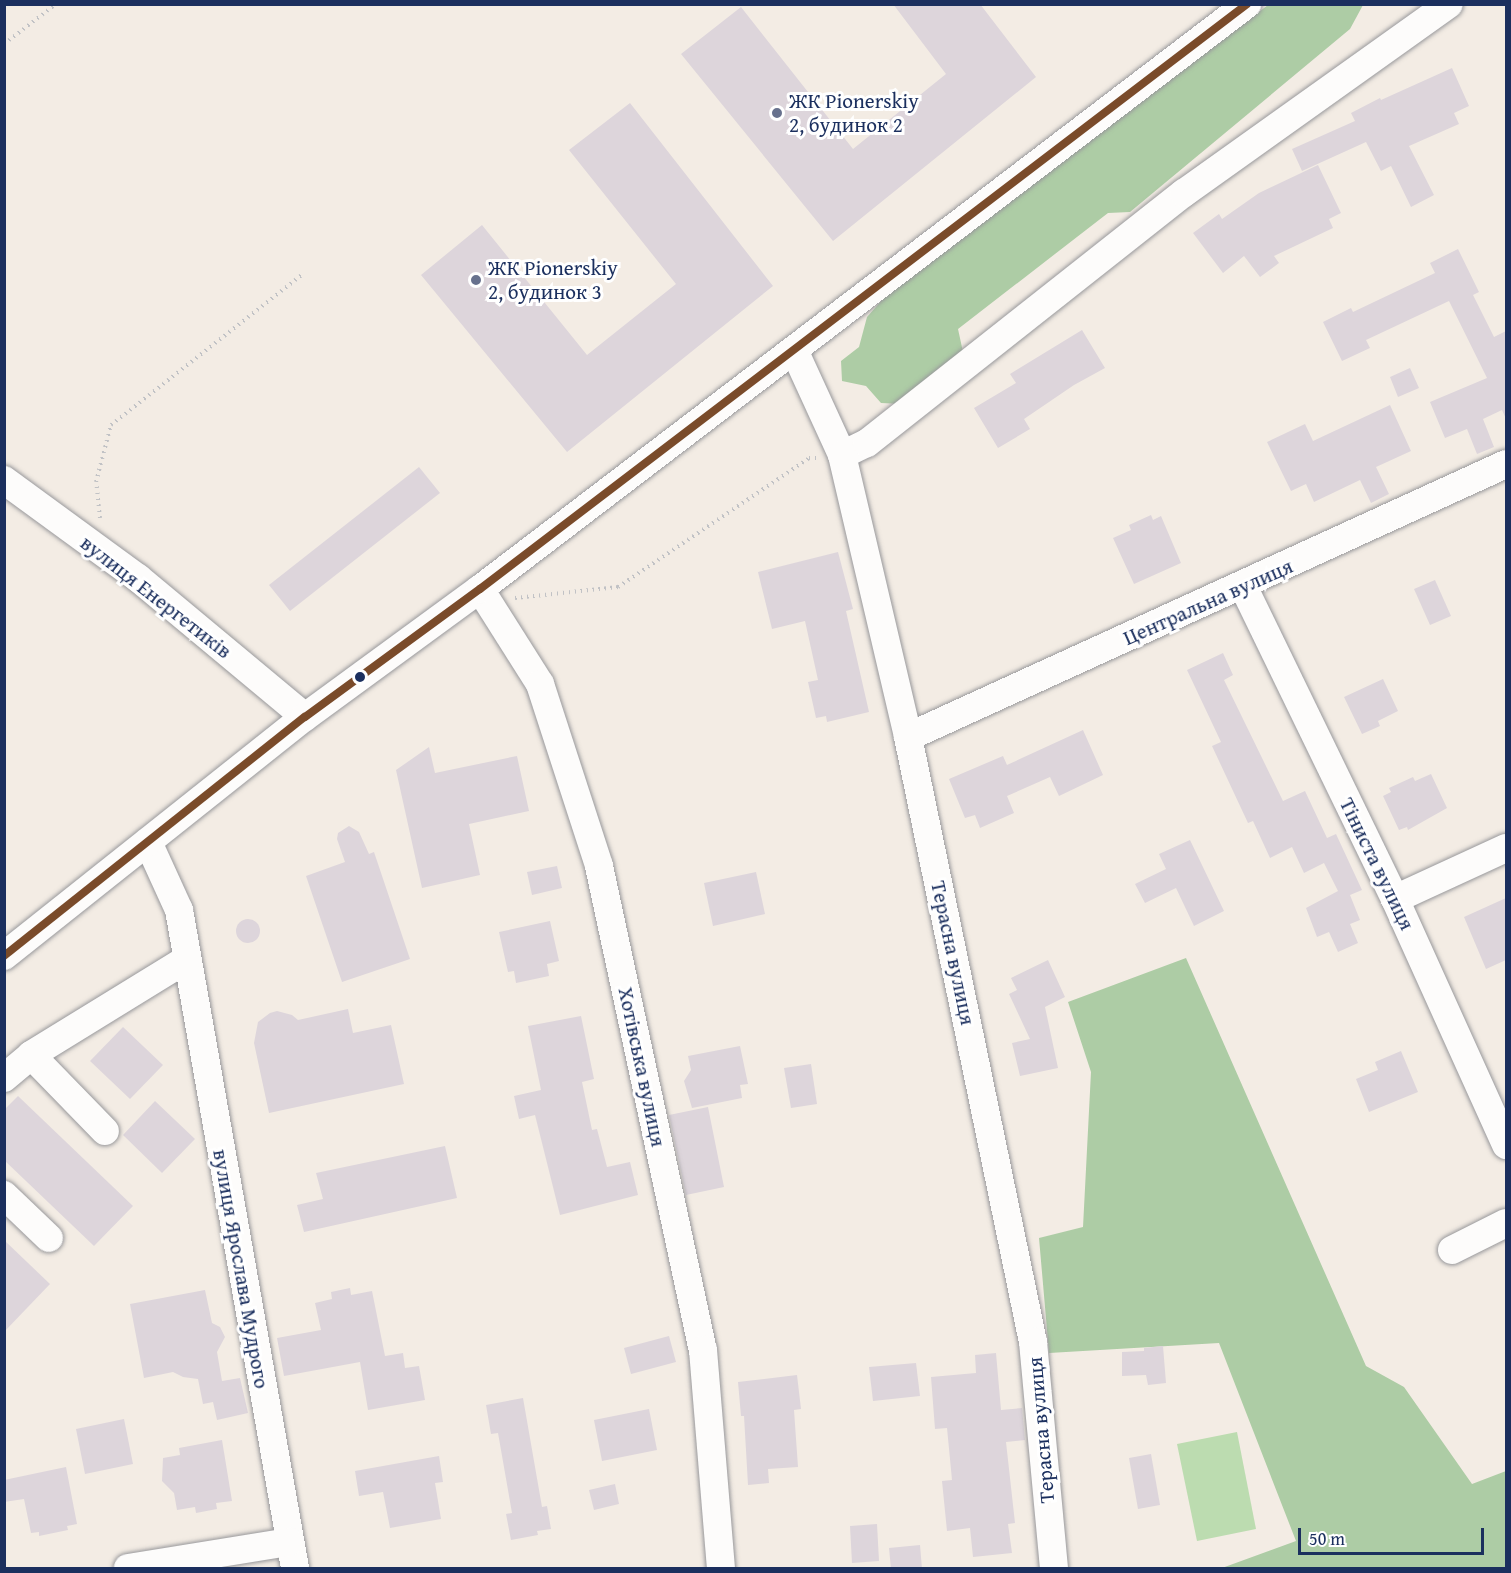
<!DOCTYPE html>
<html>
<head>
<meta charset="utf-8">
<style>
  body { margin:0 }
  #map { position:relative; width:1511px; height:1573px; overflow:hidden; background:#f3ece4; font-family:"Gentium Book Plus",serif }
  div>[style] { position:absolute }
  [style*='--x'] { left:calc(var(--x)*1px); top:calc(var(--y)*1px); width:calc(var(--w)*1px); rotate:calc(var(--a)*1deg) }
  .green>* { inset:0; background:#bcdcb0 }
  .forest>* { inset:0; background:#adcca5 }
  .building>* { inset:0; background:#ddd5db }
  .round { border-radius:50% }
  .path>* { height:4px; margin-top:-2px; transform-origin:0; background:repeating-linear-gradient(90deg,#c1c2c5 0 1.5px,transparent 0 6px) }
  .roads { filter:drop-shadow(0 0 2px #98989b) drop-shadow(0 0 2px #98989b) }
  .minor>* { height:28px; margin:-14px; padding:0 14px; transform-origin:14px; border-radius:14px; background:#fdfcfb }
  .bus-1>* { height:8px; margin:-4px; padding:0 4px; transform-origin:4px; border-radius:4px; background:#7a4b2a }
  .dots>* { width:16px; height:16px; translate:-50% -50%; box-sizing:border-box; border:3px solid #fff; border-radius:50% }
  span { translate:-50% -50%; white-space:nowrap; text-align:center; line-height:1.15; -webkit-text-stroke:6px #fff; paint-order:stroke }
  .poi-label { font-size:21px; color:#1b2f5e }
  .left { translate:0 -50%; text-align:left }
  .street-label { font-size:21px; color:#1b2f5e }
  .frame { position:absolute; inset:0; border:6px solid #1b2f5e; pointer-events:none }
  .scale { position:absolute; left:1298px; top:1528px; width:186px; height:27px; box-sizing:border-box; border:3px solid #1b2f5e; border-top:0; padding-left:8px; font-size:18px; line-height:21px; white-space:nowrap; color:#1b2f5e; -webkit-text-stroke:4px #fff; paint-order:stroke }
</style>
</head>
<body>
<div id="map">
  <div class="green">
    <div style="clip-path:polygon(1237px 1432px,1256px 1529px,1197px 1541px,1177px 1444px)"></div>
  </div>
  <div class="forest">
    <div style="clip-path:polygon(1268px 5px,1363px 5px,1350px 29px,1130px 212px,1108px 213px,958px 329px,963px 352px,903px 404px,881px 403px,866px 386px,842px 381px,841px 361px,859px 347px,867px 317px,891px 290px)"></div>
    <div style="clip-path:polygon(1186px 958px,1366px 1366px,1404px 1387px,1472px 1484px,1506px 1471px,1506px 1568px,1222px 1568px,1296px 1541px,1219px 1343px,1049px 1353px,1039px 1238px,1083px 1227px,1091px 1072px,1068px 1002px)"></div>
  </div>
  <div class="building">
    <div style="clip-path:polygon(893px 4px,980px 4px,1036px 77px,833px 241px,681px 54px,741px 7px,853px 149px,946px 74px)"></div>
    <div style="clip-path:polygon(1452px 68px,1469px 106px,1454px 113px,1459px 124px,1409px 146px,1434px 195px,1411px 207px,1391px 166px,1381px 171px,1366px 142px,1302px 171px,1292px 149px,1355px 121px,1351px 113px,1380px 98px,1381px 100px)"></div>
    <div style="clip-path:polygon(630px 103px,773px 286px,567px 452px,421px 275px,482px 225px,587px 355px,676px 284px,569px 150px)"></div>
    <div style="clip-path:polygon(1318px 165px,1341px 213px,1329px 219px,1333px 228px,1274px 256px,1279px 263px,1260px 277px,1244px 256px,1223px 273px,1193px 233px,1219px 214px,1222px 219px,1259px 193px)"></div>
    <div style="clip-path:polygon(1458px 249px,1479px 292px,1473px 295px,1494px 337px,1506px 331px,1506px 419px,1502px 410px,1483px 419px,1494px 447px,1477px 454px,1467px 429px,1445px 438px,1430px 402px,1487px 378px,1449px 301px,1366px 340px,1370px 348px,1342px 361px,1323px 322px,1351px 308px,1353px 312px,1435px 273px,1430px 263px)"></div>
    <div style="clip-path:polygon(1082px 330px,1105px 368px,1074px 385px,1024px 419px,1030px 429px,998px 448px,974px 408px,1016px 383px,1010px 374px)"></div>
    <div style="clip-path:polygon(1410px 368px,1419px 388px,1398px 397px,1390px 377px)"></div>
    <div style="clip-path:polygon(1390px 405px,1411px 451px,1376px 467px,1389px 494px,1371px 503px,1360px 480px,1314px 502px,1306px 484px,1291px 491px,1267px 442px,1305px 424px,1313px 441px)"></div>
    <div style="clip-path:polygon(419px 467px,440px 493px,290px 611px,269px 585px)"></div>
    <div style="clip-path:polygon(1151px 515px,1153px 520px,1161px 516px,1181px 563px,1134px 584px,1113px 538px,1131px 530px,1129px 525px)"></div>
    <div style="clip-path:polygon(838px 552px,853px 609px,846px 611px,869px 712px,827px 722px,826px 716px,816px 718px,808px 682px,818px 680px,805px 621px,772px 629px,758px 572px)"></div>
    <div style="clip-path:polygon(1435px 580px,1451px 616px,1430px 625px,1414px 589px)"></div>
    <div style="clip-path:polygon(1223px 653px,1233px 675px,1224px 680px,1283px 801px,1305px 791px,1327px 838px,1336px 834px,1362px 890px,1350px 895px,1360px 920px,1350px 924px,1358px 943px,1338px 952px,1329px 932px,1317px 937px,1306px 908px,1338px 891px,1324px 863px,1304px 873px,1292px 847px,1270px 858px,1253px 821px,1248px 823px,1212px 746px,1221px 742px,1187px 670px)"></div>
    <div style="clip-path:polygon(1383px 679px,1398px 711px,1378px 721px,1380px 726px,1362px 734px,1344px 697px)"></div>
    <div style="clip-path:polygon(1083px 730px,1103px 775px,1059px 796px,1050px 777px,1007px 796px,1014px 813px,980px 828px,975px 815px,965px 818px,949px 779px,1003px 756px,1007px 765px)"></div>
    <div style="clip-path:polygon(429px 747px,435px 773px,517px 756px,529px 811px,469px 824px,480px 875px,422px 888px,396px 770px)"></div>
    <div style="clip-path:polygon(1431px 774px,1447px 808px,1408px 830px,1407px 827px,1399px 830px,1383px 796px,1391px 792px,1389px 788px,1413px 777px,1415px 781px)"></div>
    <div style="clip-path:polygon(349px 826px,359px 832px,369px 854px,374px 852px,410px 959px,342px 982px,306px 876px,345px 862px,337px 839px,338px 833px)"></div>
    <div style="clip-path:polygon(1190px 840px,1224px 911px,1194px 926px,1176px 888px,1145px 903px,1135px 884px,1166px 869px,1159px 854px)"></div>
    <div style="clip-path:polygon(557px 866px,562px 888px,532px 895px,527px 872px)"></div>
    <div style="clip-path:polygon(756px 872px,765px 914px,713px 926px,704px 883px)"></div>
    <div style="clip-path:polygon(1506px 898px,1506px 960px,1486px 969px,1464px 917px)"></div>
    <div class="round" style="left:236px;top:919px;width:24px;height:24px"></div>
    <div style="clip-path:polygon(550px 921px,559px 961px,547px 964px,549px 976px,516px 983px,514px 971px,508px 972px,499px 932px)"></div>
    <div style="clip-path:polygon(1048px 960px,1065px 997px,1045px 1007px,1058px 1068px,1020px 1076px,1012px 1043px,1030px 1039px,1009px 994px,1017px 990px,1011px 978px)"></div>
    <div style="clip-path:polygon(348px 1009px,353px 1033px,391px 1025px,404px 1084px,269px 1113px,254px 1043px,258px 1022px,270px 1013px,277px 1011px,292px 1015px,298px 1020px)"></div>
    <div style="clip-path:polygon(581px 1016px,594px 1079px,582px 1082px,592px 1130px,597px 1129px,607px 1167px,630px 1162px,638px 1195px,560px 1215px,535px 1115px,519px 1119px,514px 1096px,541px 1090px,528px 1026px)"></div>
    <div style="clip-path:polygon(123px 1027px,163px 1065px,130px 1099px,90px 1061px)"></div>
    <div style="clip-path:polygon(740px 1046px,748px 1084px,740px 1085px,742px 1098px,692px 1108px,684px 1081px,691px 1070px,688px 1056px)"></div>
    <div style="clip-path:polygon(1401px 1051px,1418px 1092px,1369px 1112px,1356px 1079px,1378px 1070px,1375px 1062px)"></div>
    <div style="clip-path:polygon(811px 1064px,817px 1104px,791px 1108px,784px 1068px)"></div>
    <div style="clip-path:polygon(18px 1096px,133px 1206px,94px 1246px,4px 1160px,4px 1110px)"></div>
    <div style="clip-path:polygon(155px 1101px,195px 1139px,162px 1173px,123px 1135px)"></div>
    <div style="clip-path:polygon(708px 1107px,724px 1187px,686px 1195px,669px 1115px)"></div>
    <div style="clip-path:polygon(445px 1146px,457px 1198px,304px 1232px,297px 1205px,323px 1199px,316px 1173px)"></div>
    <div style="clip-path:polygon(4px 1240px,50px 1284px,4px 1332px)"></div>
    <div style="clip-path:polygon(350px 1288px,351px 1295px,372px 1291px,385px 1356px,403px 1353px,405px 1368px,419px 1366px,425px 1400px,368px 1410px,360px 1362px,284px 1376px,277px 1338px,321px 1330px,315px 1303px,332px 1299px,331px 1292px)"></div>
    <div style="clip-path:polygon(205px 1290px,212px 1323px,220px 1327px,225px 1337px,217px 1352px,222px 1381px,240px 1378px,248px 1413px,217px 1420px,213px 1402px,203px 1404px,198px 1379px,183px 1377px,173px 1372px,144px 1378px,130px 1304px)"></div>
    <div style="clip-path:polygon(669px 1336px,676px 1362px,631px 1374px,624px 1348px)"></div>
    <div style="clip-path:polygon(1163px 1346px,1166px 1383px,1148px 1385px,1146px 1375px,1122px 1376px,1122px 1352px,1144px 1351px,1144px 1348px)"></div>
    <div style="clip-path:polygon(996px 1353px,1001px 1410px,1022px 1408px,1025px 1440px,1006px 1442px,1015px 1523px,1008px 1524px,1012px 1553px,973px 1557px,970px 1528px,947px 1531px,942px 1481px,952px 1480px,947px 1428px,935px 1429px,931px 1377px,976px 1373px,975px 1355px)"></div>
    <div style="clip-path:polygon(916px 1363px,920px 1396px,873px 1401px,869px 1367px)"></div>
    <div style="clip-path:polygon(797px 1375px,801px 1409px,794px 1410px,798px 1467px,768px 1469px,769px 1483px,748px 1485px,744px 1416px,741px 1416px,738px 1382px)"></div>
    <div style="clip-path:polygon(523px 1398px,542px 1507px,547px 1506px,551px 1529px,537px 1531px,538px 1535px,511px 1540px,506px 1514px,512px 1513px,498px 1433px,491px 1434px,486px 1405px)"></div>
    <div style="clip-path:polygon(649px 1409px,657px 1450px,602px 1461px,594px 1420px)"></div>
    <div style="clip-path:polygon(124px 1419px,133px 1464px,85px 1474px,76px 1429px)"></div>
    <div style="clip-path:polygon(222px 1440px,232px 1501px,216px 1503px,217px 1509px,196px 1513px,195px 1507px,177px 1510px,174px 1493px,162px 1481px,163px 1458px,180px 1455px,179px 1448px)"></div>
    <div style="clip-path:polygon(1151px 1454px,1160px 1505px,1138px 1509px,1129px 1458px)"></div>
    <div style="clip-path:polygon(439px 1456px,443px 1482px,435px 1483px,441px 1519px,390px 1528px,383px 1492px,359px 1496px,355px 1471px)"></div>
    <div style="clip-path:polygon(66px 1467px,77px 1524px,67px 1526px,68px 1530px,39px 1536px,39px 1532px,31px 1533px,24px 1499px,4px 1502px,4px 1480px)"></div>
    <div style="clip-path:polygon(615px 1484px,619px 1504px,594px 1510px,589px 1490px)"></div>
    <div style="clip-path:polygon(877px 1524px,879px 1561px,852px 1563px,850px 1526px)"></div>
    <div style="clip-path:polygon(920px 1545px,922px 1569px,891px 1569px,889px 1548px)"></div>
  </div>
  <div class="path">
    <div style="--x:4;--y:44;--w:66;--a:-37.6"></div>
    <div style="--x:100;--y:518;--w:36;--a:-96"></div>
    <div style="--x:96;--y:482;--w:59;--a:-75.3"></div>
    <div style="--x:111;--y:425;--w:244;--a:-38.2"></div>
    <div style="--x:515;--y:598;--w:104;--a:-6.1"></div>
    <div style="--x:618;--y:587;--w:230;--a:-34"></div>
    <div style="--x:809;--y:458;--w:7;--a:0"></div>
  </div>
  <div class="roads">
    <div class="minor">
      <div style="--x:794;--y:350;--w:115;--a:65.4"></div>
      <div style="--x:842;--y:455;--w:290;--a:76.8"></div>
      <div style="--x:908;--y:737;--w:618;--a:78.33"></div>
      <div style="--x:1033;--y:1342;--w:227;--a:84.7"></div>
      <div style="--x:842;--y:455;--w:28;--a:-26"></div>
      <div style="--x:867;--y:443;--w:404;--a:-38.3"></div>
      <div style="--x:1184;--y:193;--w:325;--a:-35.5"></div>
      <div style="--x:4;--y:480;--w:166;--a:36.2"></div>
      <div style="--x:138;--y:578;--w:217;--a:39.8"></div>
      <div style="--x:1243;--y:586;--w:348;--a:64.1"></div>
      <div style="--x:1395;--y:899;--w:270;--a:65.7"></div>
      <div style="--x:480;--y:589;--w:112;--a:57.7"></div>
      <div style="--x:540;--y:684;--w:191;--a:72"></div>
      <div style="--x:599;--y:866;--w:495;--a:77.9"></div>
      <div style="--x:703;--y:1350;--w:219;--a:85.3"></div>
      <div style="--x:908;--y:737;--w:657;--a:-24.54"></div>
      <div style="--x:148;--y:842;--w:75;--a:65.5"></div>
      <div style="--x:179;--y:910;--w:668;--a:80"></div>
      <div style="--x:1395;--y:899;--w:122;--a:-24.7"></div>
      <div style="--x:4;--y:956;--w:384;--a:-38.5"></div>
      <div style="--x:305;--y:717;--w:217;--a:-36.2"></div>
      <div style="--x:480;--y:589;--w:965;--a:-37.33"></div>
      <div style="--x:31;--y:1055;--w:106;--a:45.8"></div>
      <div style="--x:4;--y:1078;--w:35;--a:-40"></div>
      <div style="--x:31;--y:1055;--w:183;--a:-31.6"></div>
      <div style="--x:4;--y:1195;--w:62;--a:43.7"></div>
      <div style="--x:1452;--y:1250;--w:60;--a:-26.6"></div>
      <div style="--x:128;--y:1568;--w:163;--a:-9.2"></div>
    </div>
  </div>
  <div class="bus-1">
    <div style="--x:4;--y:956;--w:384;--a:-38.5"></div>
    <div style="--x:305;--y:717;--w:217;--a:-36.2"></div>
    <div style="--x:480;--y:589;--w:965;--a:-37.33"></div>
  </div>
  <div class="dots">
    <div style="left:777px;top:113px;background:#67718d"></div>
    <div style="left:476px;top:280px;background:#67718d"></div>
    <div style="left:360px;top:677px;background:#1b2f5e"></div>
  </div>
  <div class="poi-label">
    <span class="left" style="left:789px;top:113px">ЖК Pionerskiy<br>2, будинок 2</span>
    <span class="left" style="left:488px;top:280px">ЖК Pionerskiy<br>2, будинок 3</span>
  </div>
  <div class="street-label">
    <span style="left:156px;top:597px;rotate:38deg">вулиця Енергетиків</span>
    <span style="left:1208px;top:602px;rotate:-24deg">Центральна вулиця</span>
    <span style="left:1377px;top:864px;rotate:64deg">Тіниста вулиця</span>
    <span style="left:953px;top:953px;rotate:78deg">Терасна вулиця</span>
    <span style="left:642px;top:1067px;rotate:78deg">Хотівська вулиця</span>
    <span style="left:241px;top:1269px;rotate:80deg">вулиця Ярослава Мудрого</span>
    <span style="left:1041px;top:1430px;rotate:-95deg">Терасна вулиця</span>
  </div>
  <div class="frame"></div>
  <div class="scale">50 m</div>
</div>
</body>
</html>
